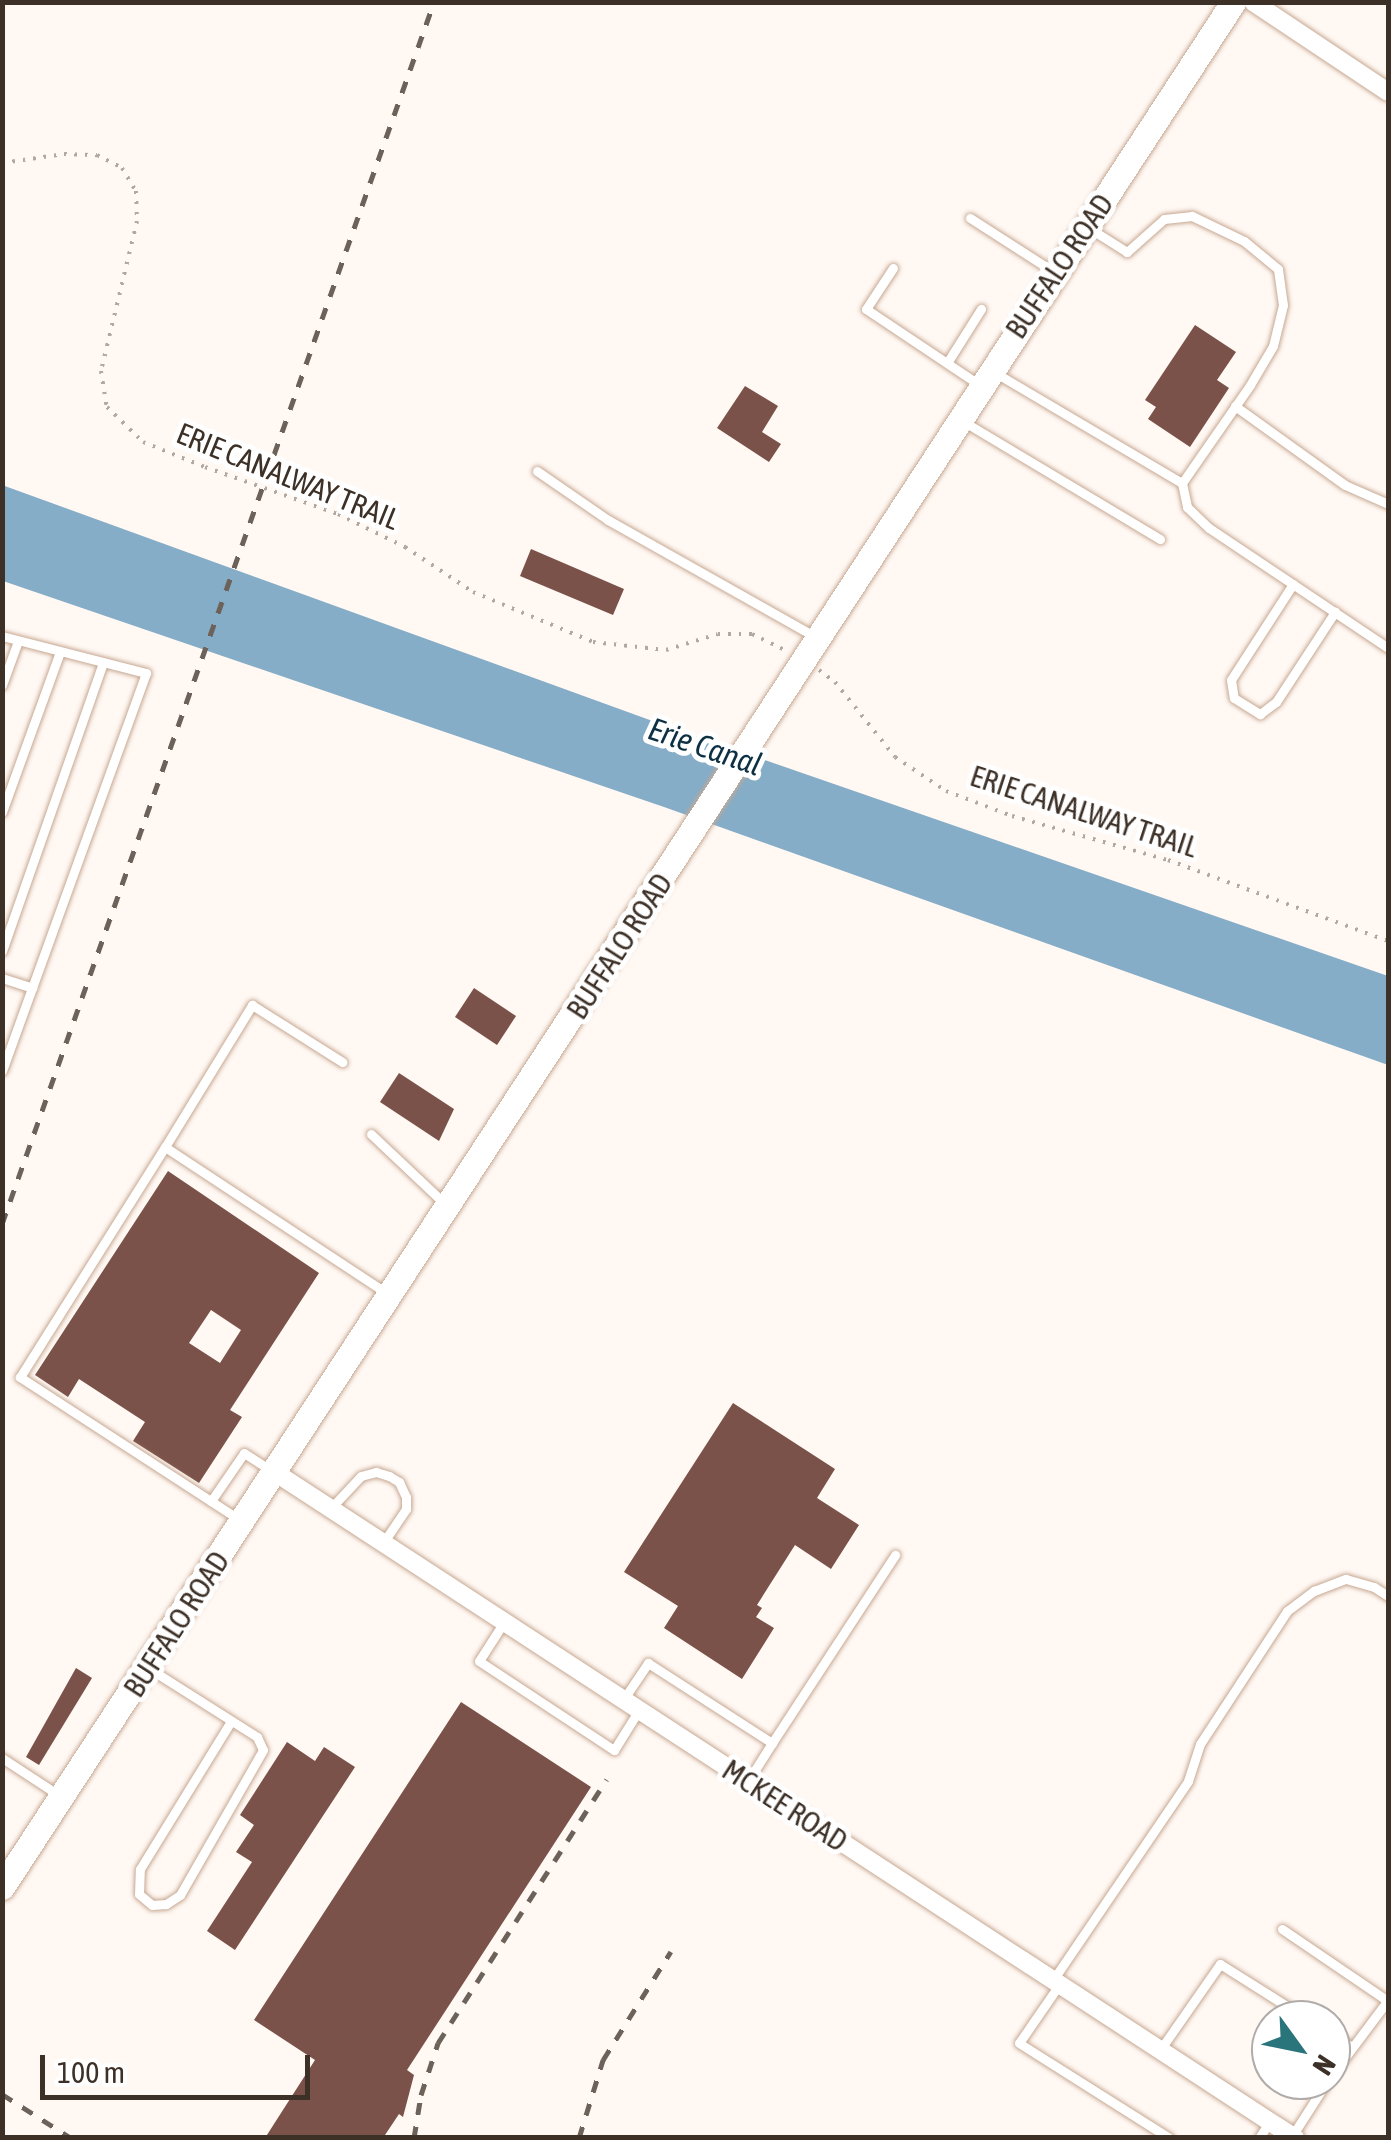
<!DOCTYPE html>
<html>
<head>
<meta charset="utf-8">
<style>
  body { margin:0 }
  #map { position:relative; width:1391px; height:2140px; overflow:hidden; background:#fff8f3; font-family:"Asap Condensed",sans-serif }
  div>[style] { position:absolute }
  [style*='--x'] { left:calc(var(--x)*1px); top:calc(var(--y)*1px); width:calc(var(--w)*1px); rotate:calc(var(--a)*1deg) }
  .water>* { inset:0; background:#86adc7 }
  .building>* { inset:0; background:#7a5249 }
  .path>* { height:4px; margin-top:-2px; transform-origin:0; background:repeating-linear-gradient(90deg,#b1a8a1 0 2.5px,transparent 0 10.5px) }
  .roads { filter:drop-shadow(0 0 2px #c7a892) drop-shadow(0 0 2px #c7a892) }
  .lane>* { height:9px; margin:-4.5px; padding:0 4.5px; transform-origin:4.5px; border-radius:4.5px; background:#fff }
  .street>* { height:18px; margin:-9px; padding:0 9px; transform-origin:9px; border-radius:9px; background:#fff }
  .secondary>* { height:25px; margin:-12.5px; padding:0 12.5px; transform-origin:12.5px; border-radius:12.5px; background:#fff }
  .rail>* { height:5px; margin-top:-2.5px; transform-origin:0; background:repeating-linear-gradient(90deg,#6c625a 0 12px,transparent 0 24px) }
  .path-bridge>* { height:4px; margin-top:-2px; transform-origin:0; background:repeating-linear-gradient(90deg,#b1a8a1 0 2.5px,transparent 0 10.5px) }
  span { translate:-50% -50%; white-space:nowrap; text-align:center; line-height:1.15; -webkit-text-stroke:10px #fff; paint-order:stroke }
  .street-label { font-size:30px; color:#3c3027 }
  .water-label { font-size:32px; color:#0e3043; font-style:italic }
  .frame { position:absolute; inset:0; border:5px solid #3c3027; pointer-events:none }
  .north { position:absolute; left:1251px; top:2000px; width:100px; height:100px; box-sizing:border-box; background:#fff; border:2px solid #b1aca9; border-radius:50%; rotate:123deg; font-size:28px; font-weight:700; line-height:40px; text-align:center; color:#3c3027 }
  .north::after { content:''; display:block; margin:auto; width:35px; height:45px; background:#2a747b; clip-path:polygon(50% 0,100% 100%,50% 72%,0 100%) }
  .scale { position:absolute; left:40px; top:2055px; width:270px; height:45px; box-sizing:border-box; border:5px solid #3c3027; border-top:0; padding-left:12px; font-size:30px; line-height:35px; white-space:nowrap; color:#3c3027; -webkit-text-stroke:8px #fff; paint-order:stroke }
</style>
</head>
<body>
<div id="map">
  <div class="water">
    <div style="clip-path:polygon(2px 485px,658px 723px,1388px 976px,1388px 1065px,664px 807px,3px 581px)"></div>
  </div>
  <div class="building">
    <div style="clip-path:polygon(1195px 325px,1236px 352px,1217px 380px,1229px 388px,1190px 447px,1148px 419px,1156px 407px,1145px 400px)"></div>
    <div style="clip-path:polygon(745px 386px,778px 406px,762px 432px,781px 444px,769px 462px,717px 428px)"></div>
    <div style="clip-path:polygon(531px 549px,624px 589px,613px 615px,520px 576px)"></div>
    <div style="clip-path:polygon(474px 988px,516px 1016px,497px 1045px,455px 1017px)"></div>
    <div style="clip-path:polygon(399px 1073px,454px 1109px,439px 1141px,380px 1102px)"></div>
    <div style="clip-path:polygon(evenodd,168px 1171px,319px 1273px,230px 1410px,242px 1417px,199px 1483px,133px 1441px,145px 1422px,79px 1379px,68px 1397px,35px 1375px,168px 1171px,211px 1310px,241px 1330px,220px 1363px,189px 1343px,211px 1310px)"></div>
    <div style="clip-path:polygon(733px 1403px,835px 1469px,817px 1498px,859px 1525px,831px 1569px,795px 1545px,757px 1605px,762px 1608px,756px 1617px,774px 1628px,742px 1679px,664px 1628px,678px 1606px,624px 1572px)"></div>
    <div style="clip-path:polygon(76px 1668px,92px 1678px,39px 1765px,26px 1757px)"></div>
    <div style="clip-path:polygon(461px 1702px,591px 1787px,407px 2070px,414px 2075px,403px 2117px,399px 2114px,383px 2138px,265px 2138px,315px 2060px,254px 2020px)"></div>
    <div style="clip-path:polygon(287px 1742px,315px 1761px,324px 1747px,355px 1767px,235px 1950px,207px 1931px,252px 1862px,236px 1852px,254px 1825px,240px 1815px)"></div>
  </div>
  <div class="path">
    <div style="--x:2;--y:163;--w:63;--a:-8.3"></div>
    <div style="--x:64;--y:154;--w:33;--a:2"></div>
    <div style="--x:97;--y:155;--w:28;--a:27"></div>
    <div style="--x:122;--y:168;--w:27;--a:59"></div>
    <div style="--x:136;--y:191;--w:30;--a:88"></div>
    <div style="--x:137;--y:221;--w:154;--a:103.5"></div>
    <div style="--x:101;--y:371;--w:36;--a:81"></div>
    <div style="--x:107;--y:407;--w:50;--a:44.2"></div>
    <div style="--x:143;--y:442;--w:67;--a:22"></div>
    <div style="--x:338;--y:514;--w:75;--a:26.2"></div>
    <div style="--x:405;--y:547;--w:82;--a:33.5"></div>
    <div style="--x:473;--y:592;--w:130;--a:22.6"></div>
    <div style="--x:593;--y:642;--w:73;--a:6.3"></div>
    <div style="--x:666;--y:650;--w:54;--a:-17.1"></div>
    <div style="--x:718;--y:634;--w:34;--a:0"></div>
    <div style="--x:752;--y:634;--w:37;--a:26"></div>
    <div style="--x:819;--y:670;--w:20;--a:37"></div>
    <div style="--x:835;--y:682;--w:96;--a:51.3"></div>
    <div style="--x:895;--y:757;--w:61;--a:33.7"></div>
    <div style="--x:946;--y:791;--w:71;--a:20.7"></div>
    <div style="--x:1012;--y:816;--w:162;--a:15.8"></div>
    <div style="--x:1168;--y:860;--w:234;--a:20.2"></div>
  </div>
  <div class="roads">
    <div class="lane">
      <div style="--x:970;--y:218;--w:100;--a:32.7"></div>
      <div style="--x:893;--y:268;--w:49;--a:123.4"></div>
      <div style="--x:866;--y:309;--w:135;--a:33.8"></div>
      <div style="--x:947;--y:363;--w:64;--a:-57.8"></div>
      <div style="--x:994;--y:372;--w:218;--a:30.6"></div>
      <div style="--x:1182;--y:483;--w:119;--a:-55.2"></div>
      <div style="--x:1250;--y:385;--w:45;--a:-59.5"></div>
      <div style="--x:1273;--y:346;--w:42;--a:-76.3"></div>
      <div style="--x:1283;--y:305;--w:36;--a:-98"></div>
      <div style="--x:1278;--y:269;--w:44;--a:-140.5"></div>
      <div style="--x:1244;--y:241;--w:58;--a:-154.3"></div>
      <div style="--x:1192;--y:216;--w:28;--a:174"></div>
      <div style="--x:1164;--y:219;--w:50;--a:138.3"></div>
      <div style="--x:1127;--y:252;--w:45;--a:-147.7"></div>
      <div style="--x:1235;--y:406;--w:135;--a:35.7"></div>
      <div style="--x:1345;--y:485;--w:47;--a:23.8"></div>
      <div style="--x:961;--y:420;--w:232;--a:30.9"></div>
      <div style="--x:537;--y:471;--w:86;--a:34.6"></div>
      <div style="--x:608;--y:520;--w:239;--a:29.4"></div>
      <div style="--x:1182;--y:483;--w:25;--a:78"></div>
      <div style="--x:1187;--y:507;--w:30;--a:44"></div>
      <div style="--x:1209;--y:528;--w:216;--a:33.8"></div>
      <div style="--x:1293;--y:584;--w:114;--a:122.9"></div>
      <div style="--x:1231;--y:680;--w:18;--a:81"></div>
      <div style="--x:1234;--y:698;--w:31;--a:32"></div>
      <div style="--x:1260;--y:714;--w:20;--a:-37"></div>
      <div style="--x:1276;--y:702;--w:108;--a:-56.8"></div>
      <div style="--x:2;--y:636;--w:149;--a:14.4"></div>
      <div style="--x:146;--y:673;--w:423;--a:109.9"></div>
      <div style="--x:2;--y:685;--w:47;--a:-70"></div>
      <div style="--x:2;--y:812;--w:170;--a:-70.1"></div>
      <div style="--x:2;--y:951;--w:306;--a:-70.7"></div>
      <div style="--x:2;--y:978;--w:32;--a:18"></div>
      <div style="--x:371;--y:1134;--w:99;--a:43.4"></div>
      <div style="--x:165;--y:1147;--w:167;--a:-58.5"></div>
      <div style="--x:252;--y:1005;--w:107;--a:32.3"></div>
      <div style="--x:211;--y:1501;--w:58;--a:-55.5"></div>
      <div style="--x:244;--y:1453;--w:30;--a:33"></div>
      <div style="--x:330;--y:1509;--w:45;--a:-46.8"></div>
      <div style="--x:361;--y:1476;--w:16;--a:-15"></div>
      <div style="--x:376;--y:1472;--w:14;--a:17"></div>
      <div style="--x:389;--y:1476;--w:12;--a:31"></div>
      <div style="--x:399;--y:1482;--w:17;--a:65"></div>
      <div style="--x:406;--y:1497;--w:12;--a:90"></div>
      <div style="--x:406;--y:1509;--w:41;--a:124.1"></div>
      <div style="--x:237;--y:1518;--w:259;--a:-147"></div>
      <div style="--x:20;--y:1377;--w:272;--a:-57.8"></div>
      <div style="--x:165;--y:1147;--w:263;--a:33.4"></div>
      <div style="--x:504;--y:1622;--w:46;--a:122.7"></div>
      <div style="--x:479;--y:1661;--w:162;--a:33.4"></div>
      <div style="--x:614;--y:1750;--w:47;--a:-58"></div>
      <div style="--x:150;--y:1669;--w:127;--a:32.4"></div>
      <div style="--x:257;--y:1737;--w:14;--a:65"></div>
      <div style="--x:263;--y:1750;--w:167;--a:119.8"></div>
      <div style="--x:180;--y:1895;--w:17;--a:147"></div>
      <div style="--x:166;--y:1904;--w:14;--a:176"></div>
      <div style="--x:152;--y:1905;--w:17;--a:-140"></div>
      <div style="--x:139;--y:1894;--w:25;--a:-88"></div>
      <div style="--x:140;--y:1869;--w:174;--a:-58.4"></div>
      <div style="--x:623;--y:1700;--w:45;--a:-56"></div>
      <div style="--x:648;--y:1663;--w:148;--a:32.8"></div>
      <div style="--x:772;--y:1743;--w:45;--a:122.3"></div>
      <div style="--x:772;--y:1743;--w:225;--a:-56.8"></div>
      <div style="--x:2;--y:1758;--w:69;--a:33.2"></div>
      <div style="--x:1282;--y:1929;--w:128;--a:34.2"></div>
      <div style="--x:1053;--y:1980;--w:240;--a:-55.8"></div>
      <div style="--x:1188;--y:1781;--w:39;--a:-72"></div>
      <div style="--x:1200;--y:1744;--w:159;--a:-56.8"></div>
      <div style="--x:1287;--y:1611;--w:34;--a:-37"></div>
      <div style="--x:1314;--y:1591;--w:34;--a:-21"></div>
      <div style="--x:1346;--y:1579;--w:29;--a:16"></div>
      <div style="--x:1374;--y:1587;--w:17;--a:33"></div>
      <div style="--x:1059;--y:1985;--w:70;--a:124.6"></div>
      <div style="--x:1019;--y:2043;--w:178;--a:32.3"></div>
      <div style="--x:1331;--y:2034;--w:22;--a:32"></div>
      <div style="--x:1160;--y:2050;--w:105;--a:-55.1"></div>
      <div style="--x:1220;--y:1964;--w:105;--a:32.2"></div>
      <div style="--x:1331;--y:2076;--w:95;--a:-53.1"></div>
      <div style="--x:1292;--y:2136;--w:67;--a:-57.3"></div>
      <div style="--x:1259;--y:2138;--w:20;--a:-57"></div>
    </div>
    <div class="street">
      <div style="--x:1253;--y:2;--w:162;--a:33.7"></div>
      <div style="--x:276;--y:1473;--w:1217;--a:33.13"></div>
    </div>
    <div class="secondary">
      <div style="--x:2;--y:1887;--w:2251;--a:-56.85"></div>
    </div>
  </div>
  <div class="rail">
    <div style="--x:2;--y:1224;--w:1296;--a:-70.53"></div>
    <div style="--x:2;--y:2094;--w:82;--a:32.5"></div>
    <div style="--x:414;--y:2138;--w:44;--a:-80.8"></div>
    <div style="--x:421;--y:2095;--w:55;--a:-71.9"></div>
    <div style="--x:438;--y:2043;--w:313;--a:-57.4"></div>
    <div style="--x:579;--y:2138;--w:82;--a:-72.9"></div>
    <div style="--x:603;--y:2060;--w:128;--a:-58"></div>
  </div>
  <div class="path-bridge">
    <div style="--x:205;--y:467;--w:141;--a:19.5"></div>
  </div>
  <div class="street-label">
    <span style="left:1059px;top:266px;rotate:-56deg">BUFFALO ROAD</span>
    <span style="left:288px;top:476px;rotate:22deg">ERIE CANALWAY TRAIL</span>
    <span style="left:1084px;top:811px;rotate:18deg">ERIE CANALWAY TRAIL</span>
    <span style="left:619px;top:946px;rotate:-57deg">BUFFALO ROAD</span>
    <span style="left:176px;top:1624px;rotate:-57deg">BUFFALO ROAD</span>
    <span style="left:785px;top:1805px;rotate:33deg">MCKEE ROAD</span>
  </div>
  <div class="water-label">
    <span style="left:705px;top:747px;rotate:19deg">Erie Canal</span>
  </div>
  <div class="frame"></div>
  <div class="north">N</div>
  <div class="scale">100 m</div>
</div>
</body>
</html>
